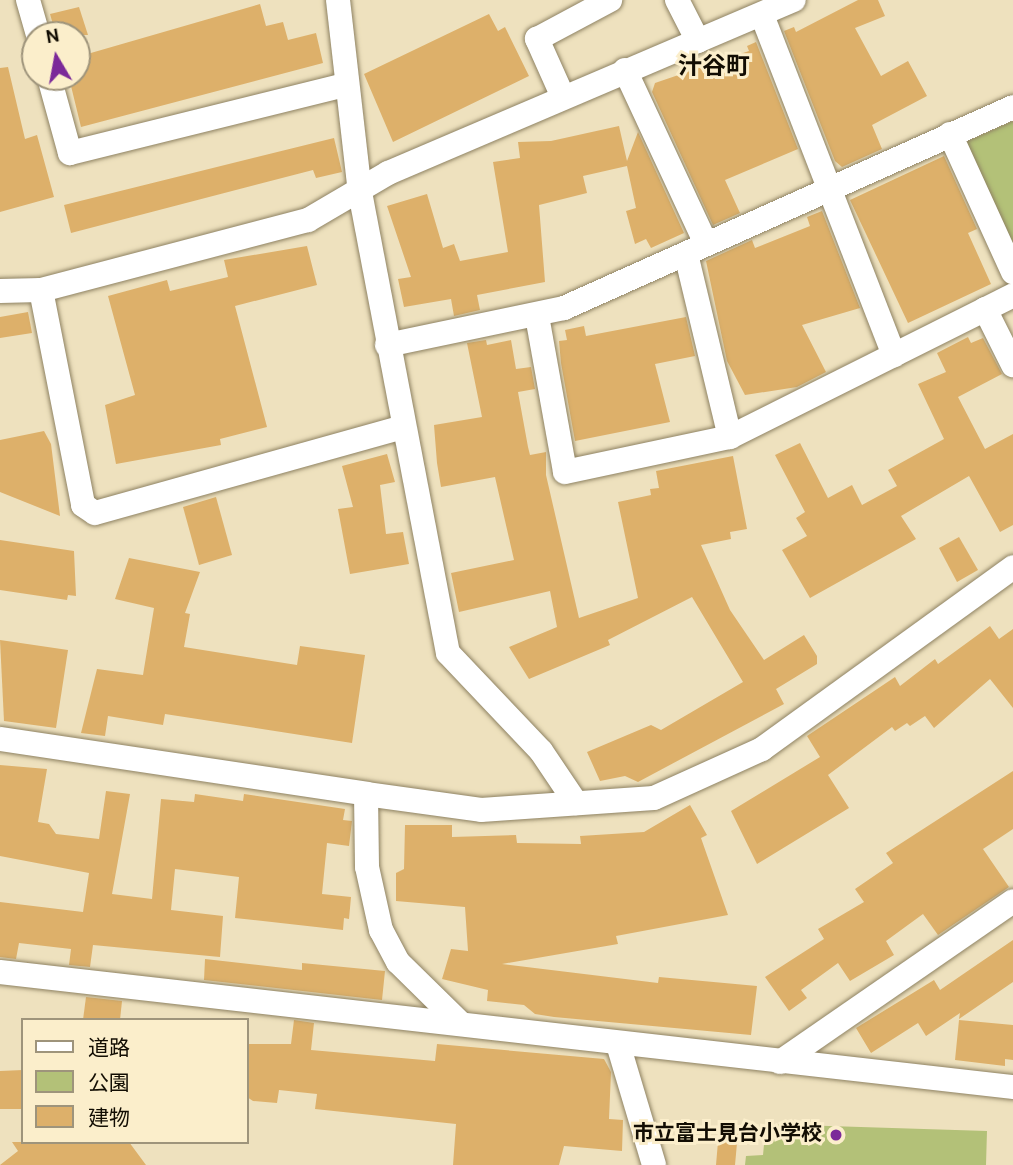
<!DOCTYPE html>
<html>
<head>
<meta charset="utf-8">
<style>
  body { margin:0 }
  #map { position:relative; width:1013px; height:1165px; overflow:hidden; background:#eee1be; font-family:Overpass,"Noto Sans JP",sans-serif }
  div>[style] { position:absolute }
  [style*='--x'] { left:calc(var(--x)*1px); top:calc(var(--y)*1px); width:calc(var(--w)*1px); rotate:calc(var(--a)*1deg) }
  .green>* { inset:0; background:#b3c178 }
  .building>* { inset:0; background:#ddb06a }
  .roads { filter:drop-shadow(0 0 2px #8e8262) drop-shadow(0 0 2px #8e8262) }
  .minor>* { height:24px; margin:-12px; padding:0 12px; transform-origin:12px; border-radius:12px; background:#fff }
  .dots>* { width:19px; height:19px; translate:-50% -50%; box-sizing:border-box; border:4px solid #fbeecb; border-radius:50% }
  span { translate:-50% -50%; white-space:nowrap; text-align:center; line-height:1.15; -webkit-text-stroke:6px #fbeecb; paint-order:stroke }
  .poi-label { font-size:21px; color:#120d03; font-weight:700 }
  .right { translate:-100% -50%; text-align:right }
  .quarter-label { font-size:24px; color:#120d03; font-weight:700 }
  .legend { position:absolute; left:21px; top:1018px; width:228px; height:126px; box-sizing:border-box; background:#fbeecb; border:2px solid #9e947b; margin:0; padding:9px 12px; list-style:none; font-size:21px; color:#120d03 }
  .legend li { display:flex; align-items:center; gap:14px; height:35px }
  .legend b { width:35px; border:2px solid #9e947b }
  .north { position:absolute; left:21px; top:21px; width:70px; height:70px; box-sizing:border-box; background:#fbeecb; border:2px solid #9e947b; border-radius:50%; rotate:350deg; font-size:19px; font-weight:700; line-height:28px; text-align:center; color:#120d03 }
  .north::after { content:''; display:block; margin:auto; width:24px; height:32px; background:#7b2999; clip-path:polygon(50% 0,100% 100%,50% 72%,0 100%) }
</style>
</head>
<body>
<div id="map">
  <div class="green">
    <div style="clip-path:polygon(1013px 121px,1013px 252px,965px 151px,968px 141px)"></div>
    <div style="clip-path:polygon(766px 1124px,987px 1131px,986px 1165px,745px 1165px,746px 1156px,763px 1155px)"></div>
  </div>
  <div class="building">
    <div style="clip-path:polygon(858px 0,878px 0,885px 16px,855px 28px,881px 76px,908px 61px,927px 96px,872px 125px,882px 149px,842px 167px,835px 161px,784px 31px,794px 27px,796px 32px)"></div>
    <div style="clip-path:polygon(260px 4px,266px 26px,283px 22px,288px 40px,316px 33px,323px 63px,81px 127px,71px 86px,77px 84px,77px 57px)"></div>
    <div style="clip-path:polygon(79px 7px,88px 35px,56px 35px,50px 14px)"></div>
    <div style="clip-path:polygon(489px 14px,498px 31px,505px 27px,529px 76px,393px 142px,364px 74px)"></div>
    <div style="clip-path:polygon(756px 42px,798px 149px,725px 180px,740px 213px,713px 225px,652px 92px,655px 83px,749px 51px,747px 46px)"></div>
    <div style="clip-path:polygon(8px 67px,25px 139px,37px 135px,54px 197px,0 212px,0 68px)"></div>
    <div style="clip-path:polygon(619px 126px,627px 161px,638px 132px,684px 233px,651px 248px,646px 239px,635px 244px,626px 211px,636px 208px,627px 166px,583px 176px,587px 193px,539px 205px,545px 282px,477px 295px,480px 310px,454px 316px,451px 299px,404px 307px,398px 279px,411px 277px,387px 206px,427px 194px,443px 248px,454px 244px,460px 261px,508px 252px,493px 162px,520px 158px,518px 142px,551px 141px)"></div>
    <div style="clip-path:polygon(334px 138px,342px 172px,316px 178px,313px 170px,71px 233px,64px 205px)"></div>
    <div style="clip-path:polygon(944px 156px,977px 229px,968px 233px,991px 284px,908px 323px,850px 200px)"></div>
    <div style="clip-path:polygon(822px 211px,860px 308px,802px 325px,826px 372px,797px 387px,745px 395px,727px 361px,706px 261px,752px 240px,755px 248px,810px 226px,807px 217px)"></div>
    <div style="clip-path:polygon(307px 246px,317px 285px,235px 306px,267px 427px,220px 439px,221px 445px,116px 464px,105px 405px,135px 395px,108px 296px,167px 280px,170px 291px,228px 277px,224px 260px)"></div>
    <div style="clip-path:polygon(28px 312px,32px 333px,0 338px,0 317px)"></div>
    <div style="clip-path:polygon(686px 317px,695px 356px,655px 364px,670px 422px,575px 441px,561px 363px,559px 341px,567px 340px,565px 330px,584px 326px,586px 336px)"></div>
    <div style="clip-path:polygon(968px 337px,971px 343px,983px 338px,1002px 374px,958px 397px,985px 449px,1013px 434px,1013px 525px,1000px 532px,969px 476px,901px 516px,916px 539px,810px 598px,782px 550px,807px 536px,796px 518px,805px 512px,775px 455px,800px 443px,828px 498px,852px 485px,862px 505px,897px 486px,888px 470px,944px 439px,918px 384px,946px 372px,937px 353px)"></div>
    <div style="clip-path:polygon(486px 340px,487px 345px,511px 340px,516px 369px,531px 367px,535px 389px,518px 392px,528px 447px,530px 455px,546px 452px,546px 475px,579px 618px,638px 598px,618px 502px,651px 495px,650px 489px,659px 488px,656px 471px,733px 456px,747px 529px,730px 532px,731px 539px,701px 545px,730px 610px,764px 660px,804px 635px,817px 656px,817px 664px,776px 689px,784px 704px,638px 782px,625px 776px,600px 781px,587px 752px,651px 725px,661px 730px,743px 682px,692px 597px,608px 640px,610px 645px,529px 679px,509px 647px,557px 627px,550px 591px,459px 612px,451px 573px,514px 560px,495px 477px,441px 487px,437px 463px,434px 425px,482px 417px,467px 343px)"></div>
    <div style="clip-path:polygon(44px 431px,51px 444px,60px 516px,0 492px,0 440px)"></div>
    <div style="clip-path:polygon(387px 454px,395px 482px,380px 485px,386px 534px,403px 532px,409px 564px,350px 574px,338px 509px,353px 507px,342px 466px)"></div>
    <div style="clip-path:polygon(216px 497px,232px 555px,199px 565px,183px 507px)"></div>
    <div style="clip-path:polygon(959px 537px,978px 570px,957px 582px,939px 548px)"></div>
    <div style="clip-path:polygon(0 540px,74px 551px,76px 596px,68px 595px,67px 600px,0 590px)"></div>
    <div style="clip-path:polygon(129px 558px,200px 572px,185px 613px,190px 614px,184px 647px,297px 665px,300px 646px,365px 655px,352px 743px,165px 714px,163px 725px,108px 716px,105px 736px,81px 733px,97px 669px,143px 675px,154px 608px,115px 599px)"></div>
    <div style="clip-path:polygon(990px 626px,999px 639px,1013px 629px,1013px 708px,990px 679px,934px 728px,925px 716px,910px 726px,907px 723px,895px 731px,892px 727px,828px 775px,849px 808px,757px 864px,731px 811px,820px 757px,807px 736px,895px 677px,900px 686px,935px 659px,938px 664px)"></div>
    <div style="clip-path:polygon(0 640px,68px 650px,56px 728px,4px 721px)"></div>
    <div style="clip-path:polygon(0 765px,47px 769px,38px 822px,49px 824px,56px 834px,99px 839px,106px 791px,130px 794px,112px 894px,152px 899px,161px 799px,194px 802px,195px 794px,243px 801px,244px 794px,345px 809px,343px 820px,352px 821px,349px 846px,327px 843px,322px 894px,351px 897px,349px 919px,344px 918px,343px 930px,235px 918px,239px 877px,175px 869px,171px 910px,223px 916px,220px 957px,93px 945px,90px 967px,69px 965px,71px 949px,19px 943px,16px 959px,0 957px,0 902px,83px 912px,89px 873px,0 856px)"></div>
    <div style="clip-path:polygon(1013px 771px,1013px 829px,983px 849px,1009px 887px,938px 935px,923px 914px,886px 941px,894px 955px,850px 981px,838px 963px,801px 990px,807px 998px,789px 1011px,765px 977px,824px 939px,818px 929px,864px 902px,855px 889px,893px 863px,886px 853px)"></div>
    <div style="clip-path:polygon(690px 805px,707px 835px,701px 838px,728px 915px,616px 936px,618px 944px,502px 964px,658px 983px,659px 977px,757px 986px,751px 1035px,554px 1017px,535px 1014px,524px 1005px,487px 1001px,488px 990px,442px 979px,451px 949px,468px 951px,465px 907px,396px 901px,396px 873px,404px 869px,405px 825px,452px 825px,452px 837px,516px 835px,517px 843px,581px 844px,580px 836px,644px 832px)"></div>
    <div style="clip-path:polygon(1013px 940px,1013px 982px,959px 1019px,960px 1013px,926px 1036px,918px 1023px,871px 1053px,856px 1028px,934px 980px,940px 990px)"></div>
    <div style="clip-path:polygon(205px 959px,302px 970px,302px 963px,385px 971px,382px 1000px,204px 980px)"></div>
    <div style="clip-path:polygon(86px 997px,122px 1001px,120px 1020px,83px 1020px)"></div>
    <div style="clip-path:polygon(294px 1020px,314px 1023px,311px 1050px,435px 1061px,437px 1044px,604px 1059px,611px 1072px,609px 1119px,623px 1120px,622px 1151px,564px 1146px,559px 1165px,453px 1165px,456px 1124px,315px 1109px,317px 1094px,279px 1090px,277px 1103px,253px 1101px,247px 1097px,247px 1044px,291px 1044px)"></div>
    <div style="clip-path:polygon(959px 1020px,1013px 1025px,1013px 1060px,1005px 1059px,1005px 1066px,955px 1060px)"></div>
    <div style="clip-path:polygon(23px 1070px,23px 1109px,0 1109px,0 1071px)"></div>
    <div style="clip-path:polygon(719px 1130px,738px 1132px,735px 1165px,716px 1165px)"></div>
    <div style="clip-path:polygon(12px 1142px,129px 1142px,146px 1165px,0 1165px,18px 1151px)"></div>
  </div>
  <div class="roads">
    <div class="minor">
      <div style="--x:28;--y:0;--w:36;--a:74"></div>
      <div style="--x:338;--y:0;--w:193;--a:83.5"></div>
      <div style="--x:360;--y:192;--w:469;--a:79.2"></div>
      <div style="--x:448;--y:653;--w:135;--a:46.5"></div>
      <div style="--x:541;--y:751;--w:63;--a:56.1"></div>
      <div style="--x:677;--y:0;--w:46;--a:62.9"></div>
      <div style="--x:762;--y:15;--w:365;--a:68.8"></div>
      <div style="--x:625;--y:70;--w:192;--a:65"></div>
      <div style="--x:49;--y:77;--w:79;--a:74.6"></div>
      <div style="--x:70;--y:153;--w:282;--a:-13.9"></div>
      <div style="--x:563;--y:97;--w:64;--a:-114.1"></div>
      <div style="--x:537;--y:39;--w:83;--a:-28.1"></div>
      <div style="--x:950;--y:134;--w:152;--a:65.5"></div>
      <div style="--x:686;--y:254;--w:188;--a:76.5"></div>
      <div style="--x:41;--y:290;--w:219;--a:78.9"></div>
      <div style="--x:83;--y:505;--w:14;--a:34"></div>
      <div style="--x:95;--y:513;--w:320;--a:-15.6"></div>
      <div style="--x:0;--y:291;--w:41;--a:-1.4"></div>
      <div style="--x:41;--y:290;--w:276;--a:-14.7"></div>
      <div style="--x:308;--y:220;--w:93;--a:-30.4"></div>
      <div style="--x:388;--y:173;--w:441;--a:-23.1"></div>
      <div style="--x:985;--y:309;--w:63;--a:63.4"></div>
      <div style="--x:537;--y:316;--w:158;--a:79.8"></div>
      <div style="--x:565;--y:472;--w:169;--a:-12"></div>
      <div style="--x:730;--y:437;--w:317;--a:-26.6"></div>
      <div style="--x:387;--y:345;--w:181;--a:-11.8"></div>
      <div style="--x:564;--y:308;--w:492;--a:-24.1"></div>
      <div style="--x:0;--y:739;--w:370;--a:8.5"></div>
      <div style="--x:366;--y:794;--w:73;--a:89.2"></div>
      <div style="--x:367;--y:867;--w:65;--a:77.5"></div>
      <div style="--x:381;--y:930;--w:36;--a:62"></div>
      <div style="--x:398;--y:962;--w:88;--a:44.5"></div>
      <div style="--x:366;--y:794;--w:116;--a:7.9"></div>
      <div style="--x:481;--y:810;--w:173;--a:-4"></div>
      <div style="--x:654;--y:798;--w:119;--a:-24.4"></div>
      <div style="--x:762;--y:749;--w:310;--a:-35.9"></div>
      <div style="--x:0;--y:972;--w:1020;--a:6.48"></div>
      <div style="--x:618;--y:1044;--w:126;--a:73.4"></div>
      <div style="--x:780;--y:1062;--w:283;--a:-34.6"></div>
    </div>
  </div>
  <div class="dots">
    <div style="left:836px;top:1135px;background:#7b2999"></div>
  </div>
  <div class="poi-label">
    <span class="right" style="left:822px;top:1135px">市立富士見台小学校</span>
  </div>
  <div class="quarter-label">
    <span style="left:714px;top:69px">汁谷町</span>
  </div>
  <ul class="legend">
  <li><b style="height:9px;background:#fff"></b>道路</li>
  <li><b style="height:19px;background:#b3c178"></b>公園</li>
  <li><b style="height:19px;background:#ddb06a"></b>建物</li>
  </ul>
  <div class="north">N</div>
</div>
</body>
</html>
